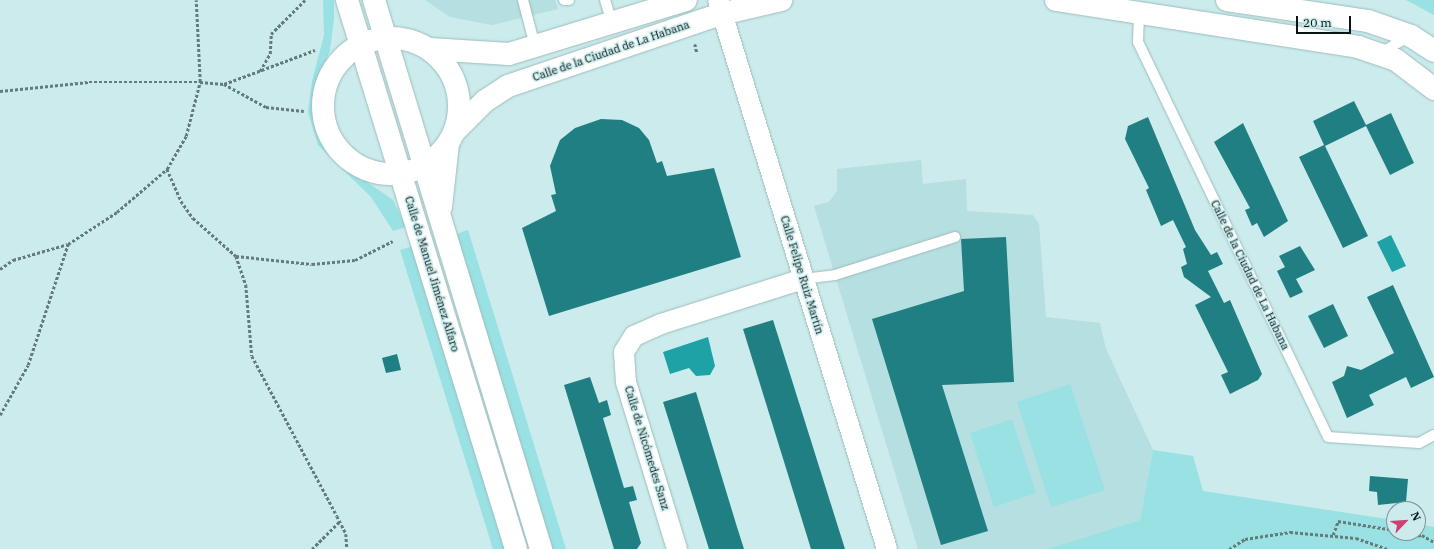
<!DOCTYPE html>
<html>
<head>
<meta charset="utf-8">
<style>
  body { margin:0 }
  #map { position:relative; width:1434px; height:549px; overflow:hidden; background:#cbebec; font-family:"IBM Plex Serif",serif }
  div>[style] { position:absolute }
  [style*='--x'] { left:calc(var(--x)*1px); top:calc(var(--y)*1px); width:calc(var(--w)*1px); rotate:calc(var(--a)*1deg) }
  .built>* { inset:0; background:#b5dfe0 }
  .green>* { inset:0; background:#99e1e3 }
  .water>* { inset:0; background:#1ea2a6 }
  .building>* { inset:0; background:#207f82 }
  .path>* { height:2.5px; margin-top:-1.25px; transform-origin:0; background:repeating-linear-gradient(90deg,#657b7b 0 3px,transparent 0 5px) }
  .roads { filter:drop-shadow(0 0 1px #9dbcbd) drop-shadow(0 0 1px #9dbcbd) }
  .lane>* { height:10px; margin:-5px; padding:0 5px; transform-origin:5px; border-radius:5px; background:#fff }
  .street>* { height:20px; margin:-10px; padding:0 10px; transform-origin:10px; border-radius:10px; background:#fff }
  .secondary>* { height:22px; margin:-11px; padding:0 11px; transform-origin:11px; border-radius:11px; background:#fff }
  .secondary>.ring { margin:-11px; padding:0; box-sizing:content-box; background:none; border:22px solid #fff; border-radius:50% }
  .highway>* { height:22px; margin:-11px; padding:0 11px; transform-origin:11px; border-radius:11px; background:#fff }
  span { translate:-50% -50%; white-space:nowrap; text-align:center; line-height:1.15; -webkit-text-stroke:3px #cbebec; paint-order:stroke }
  .street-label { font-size:11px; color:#091515 }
  .north { position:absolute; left:1386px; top:501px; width:40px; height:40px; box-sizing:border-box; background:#cbebec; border:1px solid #7d9596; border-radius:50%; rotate:65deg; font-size:11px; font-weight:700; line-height:16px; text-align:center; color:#091515 }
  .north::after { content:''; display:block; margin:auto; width:14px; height:18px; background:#cd406f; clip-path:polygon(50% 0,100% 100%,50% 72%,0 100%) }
  .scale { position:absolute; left:1296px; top:16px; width:55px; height:18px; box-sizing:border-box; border:2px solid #091515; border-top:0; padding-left:5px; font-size:12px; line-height:14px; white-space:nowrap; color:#091515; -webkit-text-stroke:3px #cbebec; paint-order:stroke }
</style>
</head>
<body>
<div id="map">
  <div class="built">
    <div style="clip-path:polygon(425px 0,555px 0,558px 9px,492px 25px,450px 17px)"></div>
    <div style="clip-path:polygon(921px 160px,923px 184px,966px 179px,967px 211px,1033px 215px,1039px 224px,1046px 317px,1100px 323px,1106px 349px,1153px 450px,1140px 520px,1047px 549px,918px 549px,814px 206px,829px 202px,837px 191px,837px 169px)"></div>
  </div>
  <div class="green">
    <div style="clip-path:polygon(323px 0,334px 0,334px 19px,330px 50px,314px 92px,315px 122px,320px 137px,338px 162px,393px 200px,406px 227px,393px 231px,371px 197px,318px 145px,308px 112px,312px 81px,324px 35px)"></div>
    <div style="clip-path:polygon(1406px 0,1434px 0,1434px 15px)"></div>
    <div style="clip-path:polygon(468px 230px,566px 549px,553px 549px,456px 234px)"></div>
    <div style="clip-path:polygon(414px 246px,507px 549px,493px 549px,400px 250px)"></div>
    <div style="clip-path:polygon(1070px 384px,1105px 490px,1051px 507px,1017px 402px)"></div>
    <div style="clip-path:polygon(1012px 419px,1036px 493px,994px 507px,970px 433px)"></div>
    <div style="clip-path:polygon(1153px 450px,1193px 456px,1203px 491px,1394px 520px,1394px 533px,1418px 533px,1418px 524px,1434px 527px,1434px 549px,1047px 549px,1140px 520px)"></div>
  </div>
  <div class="water">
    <div style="clip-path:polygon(1391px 235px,1406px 266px,1392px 272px,1377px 242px)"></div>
    <div style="clip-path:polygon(708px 337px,715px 366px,710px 375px,696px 376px,689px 368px,670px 374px,663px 352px)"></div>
  </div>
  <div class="building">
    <div style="clip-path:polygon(1354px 101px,1366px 125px,1391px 113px,1414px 163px,1390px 175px,1366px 126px,1325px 146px,1368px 236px,1343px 248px,1299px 157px,1324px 145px,1313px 121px)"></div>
    <div style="clip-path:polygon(1148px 117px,1195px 230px,1211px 255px,1217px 252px,1223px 264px,1208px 271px,1224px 303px,1230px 300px,1262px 374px,1258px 380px,1230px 394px,1221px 375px,1228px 372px,1195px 305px,1211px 297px,1184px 277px,1181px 267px,1187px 264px,1183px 249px,1186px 247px,1173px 220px,1161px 226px,1146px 190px,1149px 188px,1125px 139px,1128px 126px)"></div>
    <div style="clip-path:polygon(601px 119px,622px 120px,639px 128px,649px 140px,657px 163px,662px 161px,667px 176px,714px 168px,741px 257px,549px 316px,522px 228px,556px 211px,551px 195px,556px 194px,550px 166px,560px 140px,575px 128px)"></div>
    <div style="clip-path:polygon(1243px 123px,1288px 221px,1264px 237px,1257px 223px,1252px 226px,1245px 210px,1250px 208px,1214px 142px)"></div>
    <div style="clip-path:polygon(1006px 237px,1014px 382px,942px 385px,988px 531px,941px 545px,872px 319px,964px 291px,961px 239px)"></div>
    <div style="clip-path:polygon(1300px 246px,1315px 270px,1296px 279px,1303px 292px,1290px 298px,1277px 271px,1285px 267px,1279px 256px)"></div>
    <div style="clip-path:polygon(1393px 285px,1434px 377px,1411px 388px,1406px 377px,1369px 395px,1374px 405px,1347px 418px,1332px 382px,1344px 376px,1347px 366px,1361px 370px,1394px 353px,1367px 297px)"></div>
    <div style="clip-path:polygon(1333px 304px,1348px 336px,1324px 348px,1308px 316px)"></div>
    <div style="clip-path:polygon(773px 320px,845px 549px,811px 549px,743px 329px)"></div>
    <div style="clip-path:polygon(397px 354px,401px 370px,386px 373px,382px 358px)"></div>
    <div style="clip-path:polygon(590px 377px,599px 403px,607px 400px,611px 415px,603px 418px,624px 488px,633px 486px,637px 500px,629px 502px,641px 543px,637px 549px,614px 549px,564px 385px)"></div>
    <div style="clip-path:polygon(696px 392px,737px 527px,744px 549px,709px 549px,663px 402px)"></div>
    <div style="clip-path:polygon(1370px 476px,1408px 479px,1406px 502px,1378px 505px,1377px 492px,1369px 491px)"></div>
  </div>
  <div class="path">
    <div style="--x:695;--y:44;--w:9;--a:77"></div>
    <div style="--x:260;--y:71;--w:20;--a:-60"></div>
    <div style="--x:270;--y:54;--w:20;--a:-87"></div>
    <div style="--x:271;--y:34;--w:48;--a:-45"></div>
    <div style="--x:224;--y:84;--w:97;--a:-20.5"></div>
    <div style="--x:0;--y:91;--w:89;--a:-5.8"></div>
    <div style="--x:89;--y:82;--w:111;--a:0"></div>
    <div style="--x:200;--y:82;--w:24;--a:5"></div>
    <div style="--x:224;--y:84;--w:48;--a:28.7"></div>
    <div style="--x:266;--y:107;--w:38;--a:6"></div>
    <div style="--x:167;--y:169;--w:35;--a:66"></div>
    <div style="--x:181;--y:201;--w:21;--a:55"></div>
    <div style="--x:193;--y:218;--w:57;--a:41.5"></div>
    <div style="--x:236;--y:256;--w:31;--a:71"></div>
    <div style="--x:246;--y:285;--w:71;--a:85.2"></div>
    <div style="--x:252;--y:356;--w:181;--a:62"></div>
    <div style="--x:337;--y:516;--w:20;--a:63"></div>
    <div style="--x:346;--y:534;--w:15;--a:86"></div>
    <div style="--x:236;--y:256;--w:76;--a:6"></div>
    <div style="--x:312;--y:264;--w:43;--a:-5.3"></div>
    <div style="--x:355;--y:260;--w:42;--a:-26.6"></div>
    <div style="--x:0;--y:269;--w:16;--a:-35"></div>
    <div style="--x:13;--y:260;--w:57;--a:-16.2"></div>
    <div style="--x:68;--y:244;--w:59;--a:-33.1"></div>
    <div style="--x:117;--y:212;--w:66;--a:-40.7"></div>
    <div style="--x:167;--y:169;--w:38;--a:-60"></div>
    <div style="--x:186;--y:136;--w:56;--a:-75.5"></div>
    <div style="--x:200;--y:82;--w:82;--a:-92.8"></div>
    <div style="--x:0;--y:415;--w:57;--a:-60.8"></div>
    <div style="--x:28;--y:365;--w:127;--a:-71.7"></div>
    <div style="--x:1401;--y:533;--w:8;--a:30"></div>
    <div style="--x:1408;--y:537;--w:14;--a:-8"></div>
    <div style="--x:1422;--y:535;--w:14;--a:30"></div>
    <div style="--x:1333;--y:535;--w:15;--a:-70"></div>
    <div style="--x:1338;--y:521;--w:57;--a:9.1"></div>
    <div style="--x:312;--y:549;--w:40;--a:-45"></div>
    <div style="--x:1229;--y:549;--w:19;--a:-32"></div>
    <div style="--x:1245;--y:539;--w:46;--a:-8.8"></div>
    <div style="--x:1290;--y:532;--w:66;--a:5.2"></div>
    <div style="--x:1356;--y:538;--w:34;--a:19"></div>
  </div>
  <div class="roads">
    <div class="lane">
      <div style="--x:523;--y:0;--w:48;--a:75.4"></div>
      <div style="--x:564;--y:0;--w:5;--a:0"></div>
      <div style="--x:605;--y:0;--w:24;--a:73"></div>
      <div style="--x:1139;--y:13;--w:29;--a:92"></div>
      <div style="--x:1138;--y:42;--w:438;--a:64.3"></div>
      <div style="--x:1328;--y:437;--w:91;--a:3.8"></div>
      <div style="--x:1419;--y:443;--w:17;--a:-28"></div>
      <div style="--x:1381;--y:53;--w:31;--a:-31"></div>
      <div style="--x:803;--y:279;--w:32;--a:-7"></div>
      <div style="--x:835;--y:275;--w:126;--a:-17.6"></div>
    </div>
    <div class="street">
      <div style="--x:718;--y:0;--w:574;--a:72.89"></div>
      <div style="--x:677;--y:549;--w:175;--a:-107"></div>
      <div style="--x:626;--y:382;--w:30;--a:-94"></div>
      <div style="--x:624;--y:352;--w:19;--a:-58"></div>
      <div style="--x:634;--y:336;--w:30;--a:-24"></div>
      <div style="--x:661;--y:324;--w:149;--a:-17.6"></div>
    </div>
    <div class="secondary">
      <div style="--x:1056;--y:0;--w:306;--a:8.8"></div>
      <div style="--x:1358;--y:47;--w:40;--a:18.9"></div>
      <div style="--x:1396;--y:60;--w:48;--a:37.3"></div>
      <div style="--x:1227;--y:0;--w:143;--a:8.5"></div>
      <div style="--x:1368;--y:21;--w:46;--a:19.2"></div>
      <div style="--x:1411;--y:36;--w:27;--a:33"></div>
      <div class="ring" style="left:323px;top:38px;width:114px;height:114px"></div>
      <div style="--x:430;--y:49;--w:79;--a:3.6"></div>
      <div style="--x:509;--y:54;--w:185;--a:-17"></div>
      <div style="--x:455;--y:131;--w:42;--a:-45"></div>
      <div style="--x:485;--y:101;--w:27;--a:-33"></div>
      <div style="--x:508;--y:86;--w:225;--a:-18.7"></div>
      <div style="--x:721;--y:14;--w:62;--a:-13.1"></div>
    </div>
    <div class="highway">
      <div style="--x:347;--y:0;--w:574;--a:72.89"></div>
      <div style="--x:374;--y:0;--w:574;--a:73.08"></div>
      <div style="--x:441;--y:207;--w:63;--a:-83.7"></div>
    </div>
  </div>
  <div class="street-label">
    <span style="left:611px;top:51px;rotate:-19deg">Calle de la Ciudad de La Habana</span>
    <span style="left:432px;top:274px;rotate:73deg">Calle de Manuel Jiménez Alfaro</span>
    <span style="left:802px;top:275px;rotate:73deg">Calle Felipe Ruiz Martín</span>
    <span style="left:1250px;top:275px;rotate:64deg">Calle de la Ciudad de La Habana</span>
    <span style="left:647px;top:448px;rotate:73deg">Calle de Nicómedes Sanz</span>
  </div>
  <div class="north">N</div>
  <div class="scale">20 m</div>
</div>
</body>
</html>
